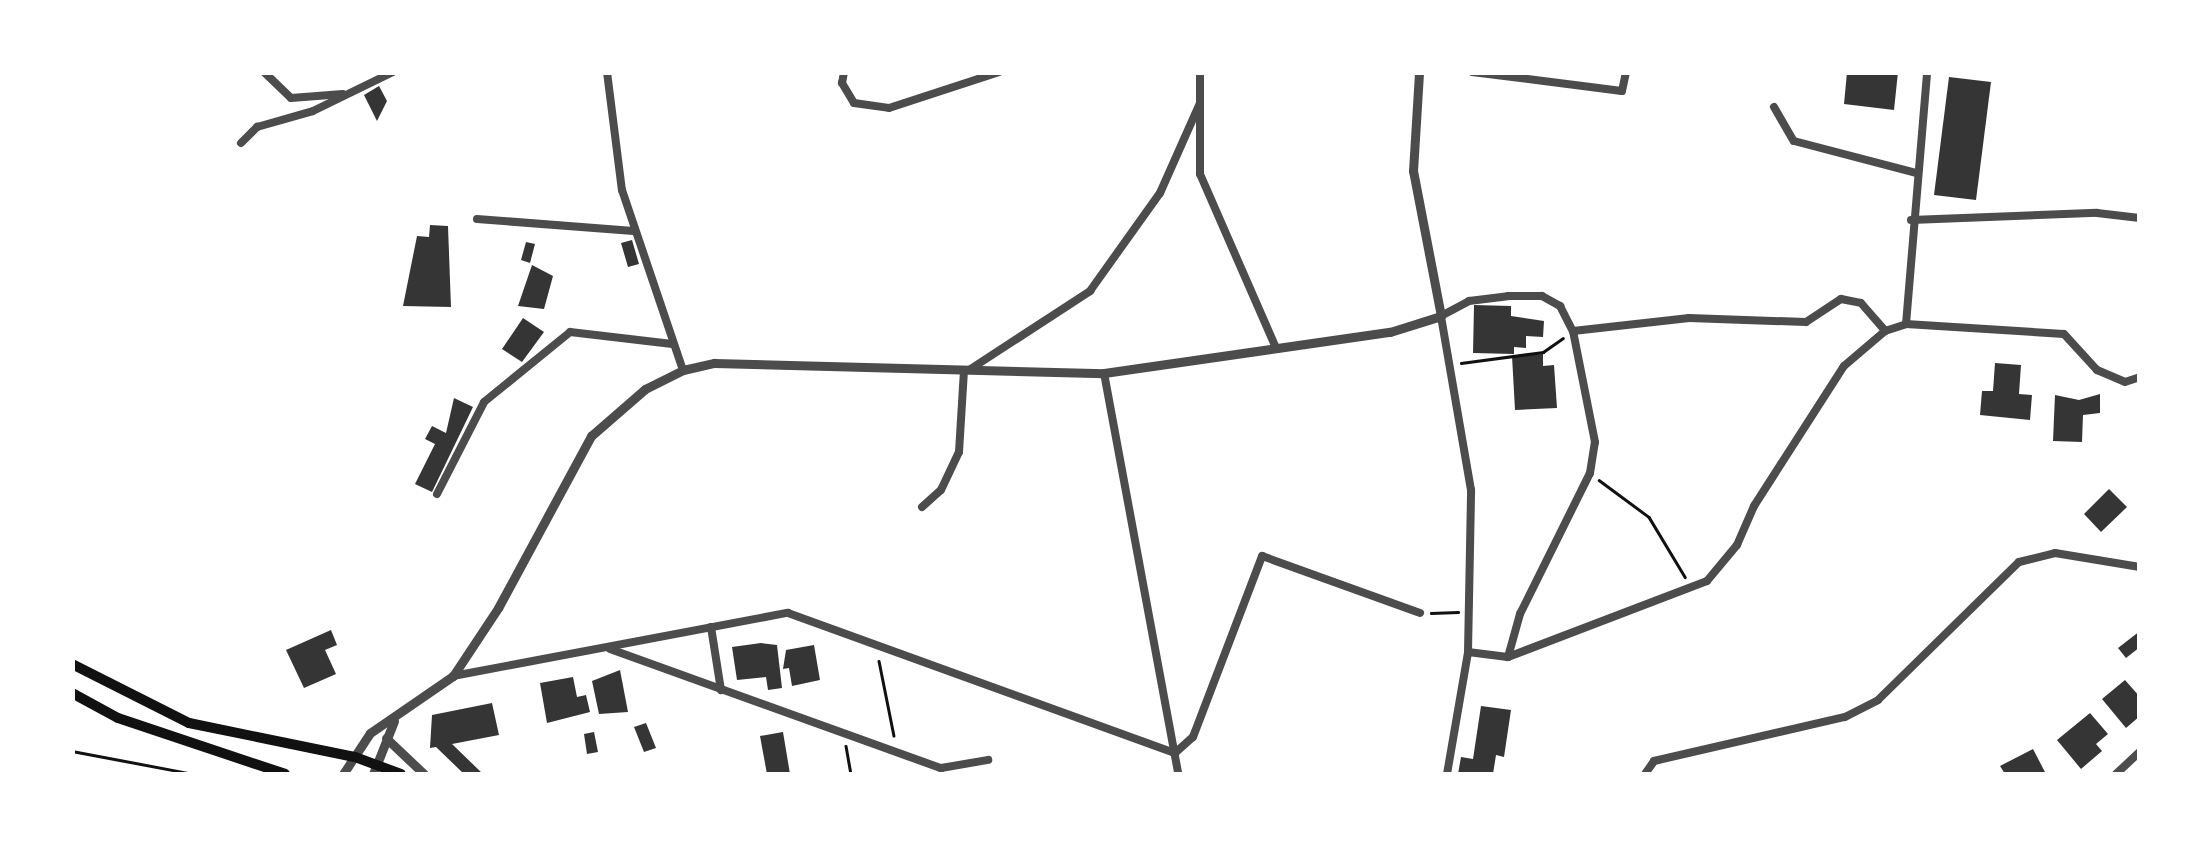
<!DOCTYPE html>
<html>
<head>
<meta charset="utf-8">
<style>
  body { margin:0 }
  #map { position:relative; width:2212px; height:847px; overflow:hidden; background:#fff; font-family:Poppins,sans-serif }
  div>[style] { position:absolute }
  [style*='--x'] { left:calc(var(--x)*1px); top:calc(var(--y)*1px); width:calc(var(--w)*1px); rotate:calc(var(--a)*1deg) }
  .building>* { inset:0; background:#353535 }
  .path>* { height:2.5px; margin:-1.25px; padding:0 1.25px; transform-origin:1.25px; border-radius:1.25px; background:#111 }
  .minor>* { height:8px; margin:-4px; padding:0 4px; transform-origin:4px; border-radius:4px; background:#4c4c4c }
  .tertiary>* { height:9px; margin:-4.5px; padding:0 4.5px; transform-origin:4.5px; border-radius:4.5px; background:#4c4c4c }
  .secondary>* { height:10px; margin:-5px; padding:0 5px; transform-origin:5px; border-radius:5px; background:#111 }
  span { translate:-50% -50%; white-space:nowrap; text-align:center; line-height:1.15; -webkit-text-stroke:9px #fff; paint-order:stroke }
  .frame { position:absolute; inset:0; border:75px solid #fff; pointer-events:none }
</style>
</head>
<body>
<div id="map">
  <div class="building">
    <div style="clip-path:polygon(1847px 72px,1898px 72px,1894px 110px,1844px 104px)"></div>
    <div style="clip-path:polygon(1949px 77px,1991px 82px,1976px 200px,1934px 195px)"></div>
    <div style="clip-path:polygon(379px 86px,387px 101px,377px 121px,364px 95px)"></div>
    <div style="clip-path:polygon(430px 225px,448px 226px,451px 307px,403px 306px,417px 236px,429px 237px)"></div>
    <div style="clip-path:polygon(632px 240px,639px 264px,628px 267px,621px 243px)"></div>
    <div style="clip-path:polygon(526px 242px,535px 244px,530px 263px,521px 260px)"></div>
    <div style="clip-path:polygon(532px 265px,553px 276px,544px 309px,518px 306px)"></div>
    <div style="clip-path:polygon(1474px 305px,1511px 306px,1511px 316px,1544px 321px,1543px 337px,1526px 336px,1526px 348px,1514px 347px,1514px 354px,1473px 353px)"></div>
    <div style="clip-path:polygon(523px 318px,544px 332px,522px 362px,502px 349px)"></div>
    <div style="clip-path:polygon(1543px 354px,1543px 366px,1554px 365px,1557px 408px,1515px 410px,1512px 356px)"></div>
    <div style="clip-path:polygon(1995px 363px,2021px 365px,2019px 394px,2032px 395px,2030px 420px,1980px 415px,1982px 391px,1993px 391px)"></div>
    <div style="clip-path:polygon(2100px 394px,2100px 413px,2083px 415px,2082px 442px,2053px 441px,2055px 395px,2079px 400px)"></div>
    <div style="clip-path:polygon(454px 398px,473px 407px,432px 492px,415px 484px,435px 444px,425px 439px,432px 426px,446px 433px)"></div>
    <div style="clip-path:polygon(2109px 489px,2127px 507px,2101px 532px,2084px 514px)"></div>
    <div style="clip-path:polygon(331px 630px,337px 645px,325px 650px,336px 674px,304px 688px,286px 650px)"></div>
    <div style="clip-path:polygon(2140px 631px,2140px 647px,2126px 658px,2118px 648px)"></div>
    <div style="clip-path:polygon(761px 643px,777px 645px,782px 688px,768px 690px,766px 677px,737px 680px,732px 647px)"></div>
    <div style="clip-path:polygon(814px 645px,820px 680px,792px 686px,789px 668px,783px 669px,786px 650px)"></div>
    <div style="clip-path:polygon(620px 670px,628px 712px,599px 714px,592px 681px)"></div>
    <div style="clip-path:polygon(573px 677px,577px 697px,586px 695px,590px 712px,547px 723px,540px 683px)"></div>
    <div style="clip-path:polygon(2125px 680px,2140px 697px,2140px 716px,2126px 728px,2102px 699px)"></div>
    <div style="clip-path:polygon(492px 703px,499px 735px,452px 744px,483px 774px,464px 774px,436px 747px,430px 748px,432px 715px)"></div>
    <div style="clip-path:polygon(1481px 706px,1511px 710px,1504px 757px,1496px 755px,1493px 774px,1458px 774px,1461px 757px,1473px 759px)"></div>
    <div style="clip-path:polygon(2090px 713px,2108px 734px,2096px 744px,2102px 751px,2081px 769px,2057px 740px)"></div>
    <div style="clip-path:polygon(646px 723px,656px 748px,644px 752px,634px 727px)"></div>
    <div style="clip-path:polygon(594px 732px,598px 752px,587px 754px,584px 734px)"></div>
    <div style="clip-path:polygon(783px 732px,790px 774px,767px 774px,760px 736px)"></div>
    <div style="clip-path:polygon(2033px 749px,2046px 774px,2005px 774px,2000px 766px)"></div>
  </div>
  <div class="path">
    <div style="--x:1461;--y:363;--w:83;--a:-7.6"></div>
    <div style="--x:1543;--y:352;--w:24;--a:-35"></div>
    <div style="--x:1599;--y:480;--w:62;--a:36.5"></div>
    <div style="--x:1649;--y:517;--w:70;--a:59"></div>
    <div style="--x:1431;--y:613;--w:27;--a:-2"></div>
    <div style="--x:879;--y:661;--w:76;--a:78.7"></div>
    <div style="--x:846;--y:746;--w:28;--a:80"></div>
    <div style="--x:72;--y:751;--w:124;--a:10.7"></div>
  </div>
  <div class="minor">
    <div style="--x:264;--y:72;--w:37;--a:44"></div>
    <div style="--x:291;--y:98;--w:52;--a:-4.4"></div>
    <div style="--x:607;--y:72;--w:119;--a:82.8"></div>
    <div style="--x:622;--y:190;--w:190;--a:71.3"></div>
    <div style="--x:844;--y:72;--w:11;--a:100"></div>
    <div style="--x:842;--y:83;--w:23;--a:59"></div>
    <div style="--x:854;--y:103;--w:35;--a:8"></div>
    <div style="--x:889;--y:108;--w:116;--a:-18.1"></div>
    <div style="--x:1472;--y:72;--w:151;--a:7.2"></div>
    <div style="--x:1622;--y:91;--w:19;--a:-78"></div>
    <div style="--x:1200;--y:103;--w:71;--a:90"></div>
    <div style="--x:1200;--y:174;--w:190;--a:66.4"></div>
    <div style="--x:1774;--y:107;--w:39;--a:60"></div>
    <div style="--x:1794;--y:141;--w:126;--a:14.7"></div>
    <div style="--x:241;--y:143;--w:23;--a:-45"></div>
    <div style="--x:257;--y:127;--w:58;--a:-15.9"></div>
    <div style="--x:313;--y:111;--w:89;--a:-26"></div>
    <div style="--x:477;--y:219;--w:157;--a:4.4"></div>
    <div style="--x:1911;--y:220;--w:186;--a:-2.2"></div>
    <div style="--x:2097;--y:213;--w:43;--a:6.6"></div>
    <div style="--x:1906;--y:324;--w:253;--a:-85.2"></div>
    <div style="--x:969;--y:370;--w:145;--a:-33.1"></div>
    <div style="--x:1090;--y:291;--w:120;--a:-54.5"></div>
    <div style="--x:1160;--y:193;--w:98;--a:-66"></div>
    <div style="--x:1200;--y:103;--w:31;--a:-90"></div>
    <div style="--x:1104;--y:373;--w:408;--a:79.5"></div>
    <div style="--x:437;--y:494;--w:103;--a:-62.9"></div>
    <div style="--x:484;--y:402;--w:111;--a:-39.1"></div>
    <div style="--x:570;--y:332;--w:103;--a:6.7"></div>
    <div style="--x:922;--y:507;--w:25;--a:-42"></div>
    <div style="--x:941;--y:490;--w:42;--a:-64.7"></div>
    <div style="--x:959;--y:452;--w:81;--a:-86.5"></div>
    <div style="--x:711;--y:627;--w:64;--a:81"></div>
    <div style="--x:610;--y:649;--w:352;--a:19.8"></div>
    <div style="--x:941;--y:768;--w:48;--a:-9.7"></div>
    <div style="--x:1468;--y:652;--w:40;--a:7.1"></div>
    <div style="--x:1508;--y:657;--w:213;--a:-20.9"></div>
    <div style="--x:1707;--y:581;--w:47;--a:-50.2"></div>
    <div style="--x:1737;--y:545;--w:43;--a:-66.4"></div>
    <div style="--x:1754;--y:506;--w:166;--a:-57.3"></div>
    <div style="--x:1844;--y:366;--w:54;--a:-40.5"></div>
    <div style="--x:1885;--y:331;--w:22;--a:-18"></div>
    <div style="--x:1906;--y:324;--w:158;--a:3.6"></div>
    <div style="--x:2064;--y:334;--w:49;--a:47.5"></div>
    <div style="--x:2097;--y:370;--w:30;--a:23"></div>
    <div style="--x:2125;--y:382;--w:16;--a:-18"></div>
    <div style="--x:1508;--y:657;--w:45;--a:-74.4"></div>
    <div style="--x:1520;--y:614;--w:157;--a:-63.6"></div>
    <div style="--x:1590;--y:473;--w:31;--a:-81"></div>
    <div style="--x:1595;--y:442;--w:113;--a:-101.2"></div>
    <div style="--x:453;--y:676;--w:341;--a:-10.7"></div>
    <div style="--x:788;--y:613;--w:412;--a:19.9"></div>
    <div style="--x:1175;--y:753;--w:24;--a:-42"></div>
    <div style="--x:1193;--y:737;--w:194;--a:-69.1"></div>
    <div style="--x:1262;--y:556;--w:168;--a:19.8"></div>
    <div style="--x:1447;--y:774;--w:124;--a:-80.2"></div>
    <div style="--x:1468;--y:652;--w:162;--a:-88.9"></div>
    <div style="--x:1471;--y:490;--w:177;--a:-99.8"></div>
    <div style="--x:1441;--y:316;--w:32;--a:-28"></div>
    <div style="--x:1469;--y:301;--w:39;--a:-7"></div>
    <div style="--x:1508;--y:296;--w:34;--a:0"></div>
    <div style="--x:1542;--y:296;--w:21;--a:29"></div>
    <div style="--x:1560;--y:306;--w:28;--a:63"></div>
    <div style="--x:1573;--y:331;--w:117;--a:-6.4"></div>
    <div style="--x:1689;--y:318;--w:117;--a:2"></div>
    <div style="--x:1806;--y:322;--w:42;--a:-33.3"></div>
    <div style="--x:1841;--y:299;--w:20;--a:11"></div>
    <div style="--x:1861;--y:303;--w:37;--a:49"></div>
    <div style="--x:1645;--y:774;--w:16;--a:-55"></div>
    <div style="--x:1654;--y:761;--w:196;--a:-13"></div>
    <div style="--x:1845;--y:717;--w:37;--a:-27"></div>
    <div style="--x:1878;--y:700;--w:197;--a:-44.4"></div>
    <div style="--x:2019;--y:562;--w:37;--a:-14"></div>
    <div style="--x:2055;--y:553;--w:86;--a:9.4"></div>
    <div style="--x:2116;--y:774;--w:33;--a:-43"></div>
  </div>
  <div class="tertiary">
    <div style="--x:386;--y:738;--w:52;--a:43.5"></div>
    <div style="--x:343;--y:774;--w:49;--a:-56.6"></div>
    <div style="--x:370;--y:733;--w:101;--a:-34.5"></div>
    <div style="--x:453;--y:676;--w:82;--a:-56.5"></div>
    <div style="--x:498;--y:608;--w:196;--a:-61.6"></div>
    <div style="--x:591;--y:436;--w:72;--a:-41"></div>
    <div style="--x:645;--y:389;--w:42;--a:-26.6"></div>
    <div style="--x:683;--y:370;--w:32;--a:-13"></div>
    <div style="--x:714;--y:363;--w:390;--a:1.5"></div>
    <div style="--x:1104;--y:373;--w:289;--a:-8.2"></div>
    <div style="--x:1390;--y:332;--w:53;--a:-17.4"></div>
    <div style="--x:1441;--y:316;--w:148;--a:-100.9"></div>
    <div style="--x:1413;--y:171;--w:99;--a:-86.5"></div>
    <div style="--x:373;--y:774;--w:57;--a:-68.4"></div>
  </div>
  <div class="secondary">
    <div style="--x:72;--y:664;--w:131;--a:26.8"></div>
    <div style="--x:189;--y:723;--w:169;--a:11.6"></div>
    <div style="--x:355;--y:757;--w:49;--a:20.3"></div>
    <div style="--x:72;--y:693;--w:52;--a:28.5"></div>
    <div style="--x:118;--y:718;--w:176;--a:18.5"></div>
  </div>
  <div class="frame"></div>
</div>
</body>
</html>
